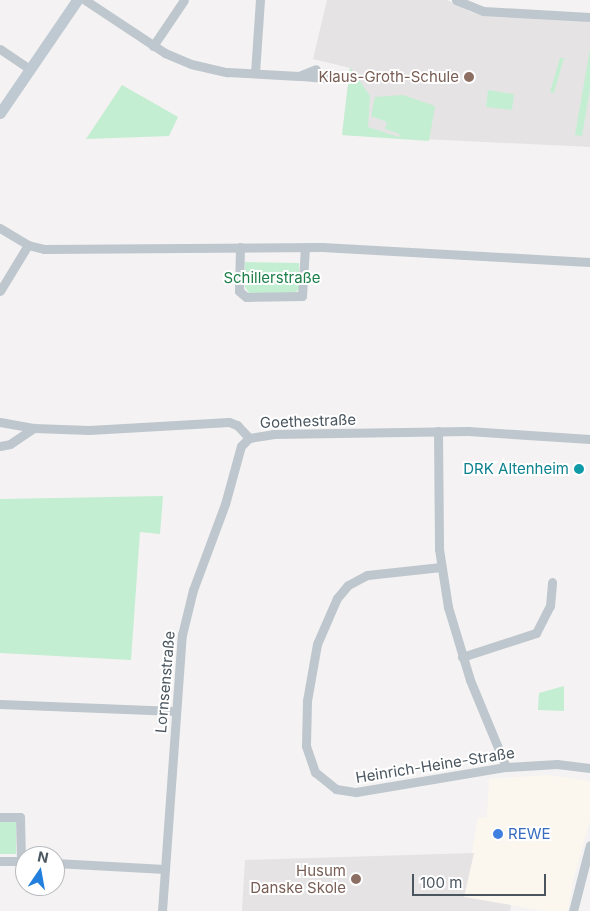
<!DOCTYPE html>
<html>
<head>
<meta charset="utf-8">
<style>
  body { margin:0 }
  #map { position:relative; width:590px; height:911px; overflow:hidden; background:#f4f2f2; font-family:Inter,sans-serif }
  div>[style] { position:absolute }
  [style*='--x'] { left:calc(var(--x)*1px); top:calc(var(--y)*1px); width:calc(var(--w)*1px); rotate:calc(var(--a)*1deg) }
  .commercial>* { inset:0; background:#fcf7ee }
  .education>* { inset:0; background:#e5e3e4 }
  .green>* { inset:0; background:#c4eed2 }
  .street>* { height:9px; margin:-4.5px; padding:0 4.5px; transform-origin:4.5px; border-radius:4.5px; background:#bec7cd }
  .secondary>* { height:11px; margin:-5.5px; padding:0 5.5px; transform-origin:5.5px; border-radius:5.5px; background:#bfc9d2 }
  .dots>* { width:14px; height:14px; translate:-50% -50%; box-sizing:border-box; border:2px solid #fff; border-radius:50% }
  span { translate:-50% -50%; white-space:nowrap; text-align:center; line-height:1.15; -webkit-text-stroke:4px #fff; paint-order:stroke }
  .education-label { font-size:15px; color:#785e54 }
  .right { translate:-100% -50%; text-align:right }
  .park-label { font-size:15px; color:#1c7e48 }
  .street-label { font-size:15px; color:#4a565f }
  .culture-label { font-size:15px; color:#0d838f }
  .shop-label { font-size:15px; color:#366cbe }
  .left { translate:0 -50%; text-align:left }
  .north { position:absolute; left:15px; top:846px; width:50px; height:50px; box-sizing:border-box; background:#fff; border:1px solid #b7bbbf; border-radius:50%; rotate:12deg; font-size:14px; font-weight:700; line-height:20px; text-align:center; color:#4a565f }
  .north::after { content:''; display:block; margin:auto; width:18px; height:22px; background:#227fdd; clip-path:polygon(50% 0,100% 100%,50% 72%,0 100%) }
  .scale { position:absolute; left:412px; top:874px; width:134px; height:22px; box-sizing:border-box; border:2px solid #4a565f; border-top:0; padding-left:6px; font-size:15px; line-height:18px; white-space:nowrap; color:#4a565f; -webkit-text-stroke:4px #fff; paint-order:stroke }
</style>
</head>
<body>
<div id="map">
  <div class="commercial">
    <div style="clip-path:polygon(547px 775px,590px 781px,590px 821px,573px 880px,568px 911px,543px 911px,464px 897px,478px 818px,487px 817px,489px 779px)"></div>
  </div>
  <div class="education">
    <div style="clip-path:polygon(327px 0,447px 0,471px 12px,495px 16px,590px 20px,590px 147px,342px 135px,350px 68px,313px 59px)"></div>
    <div style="clip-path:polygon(474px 853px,464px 897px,511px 905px,510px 911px,242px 911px,245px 860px)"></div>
  </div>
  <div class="green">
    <div style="clip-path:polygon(590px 49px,590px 89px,582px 136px,575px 135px)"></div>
    <div style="clip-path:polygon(560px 58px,564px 58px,554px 93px,550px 92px)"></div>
    <div style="clip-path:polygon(350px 67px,370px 96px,368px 127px,399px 137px,400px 134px,385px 129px,387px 122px,371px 116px,375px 97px,403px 95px,435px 106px,429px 141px,342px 135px)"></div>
    <div style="clip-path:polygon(122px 85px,178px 117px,169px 136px,86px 139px)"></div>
    <div style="clip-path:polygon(488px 90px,514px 94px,512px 110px,486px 107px)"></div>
    <div style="clip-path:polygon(245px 262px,299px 263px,299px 289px,294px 294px,249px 293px,245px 287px)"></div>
    <div style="clip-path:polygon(163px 496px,160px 534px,140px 532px,131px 660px,0 653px,0 499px)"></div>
    <div style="clip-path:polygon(564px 686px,564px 711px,538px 710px,539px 693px)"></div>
    <div style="clip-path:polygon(0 820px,16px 820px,16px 854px,0 854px)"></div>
  </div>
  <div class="street">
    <div style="--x:85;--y:0;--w:96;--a:33.5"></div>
    <div style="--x:165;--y:53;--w:28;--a:23"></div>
    <div style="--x:191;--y:64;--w:37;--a:13"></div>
    <div style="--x:227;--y:72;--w:72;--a:3.2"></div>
    <div style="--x:299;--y:76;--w:18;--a:-22"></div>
    <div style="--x:456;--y:0;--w:29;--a:22"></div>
    <div style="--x:483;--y:11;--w:107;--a:3.2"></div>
    <div style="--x:153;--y:46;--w:55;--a:-56"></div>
    <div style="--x:0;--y:49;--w:36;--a:34"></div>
    <div style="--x:255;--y:73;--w:73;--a:-86.1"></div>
    <div style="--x:302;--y:76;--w:23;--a:5"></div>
    <div style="--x:0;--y:228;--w:33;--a:31"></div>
    <div style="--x:28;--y:245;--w:16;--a:14"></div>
    <div style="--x:44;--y:249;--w:278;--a:-0.4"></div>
    <div style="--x:322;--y:247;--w:268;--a:3.2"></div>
    <div style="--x:240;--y:247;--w:44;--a:91.3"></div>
    <div style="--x:239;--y:291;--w:9;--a:41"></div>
    <div style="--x:246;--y:297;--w:56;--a:-1"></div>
    <div style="--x:302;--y:296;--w:49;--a:-86.5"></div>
    <div style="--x:0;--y:291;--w:54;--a:-58.7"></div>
    <div style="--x:0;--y:422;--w:35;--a:10"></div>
    <div style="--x:34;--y:428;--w:55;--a:2.1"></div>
    <div style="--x:89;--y:430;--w:140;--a:-3.3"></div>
    <div style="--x:229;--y:422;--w:9;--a:21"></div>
    <div style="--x:237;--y:425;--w:18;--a:47"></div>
    <div style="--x:438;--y:431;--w:118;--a:89.5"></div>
    <div style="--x:439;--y:549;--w:59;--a:81.2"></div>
    <div style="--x:448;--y:607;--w:76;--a:73.2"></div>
    <div style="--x:470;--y:680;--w:94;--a:67.5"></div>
    <div style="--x:249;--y:438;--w:24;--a:-9"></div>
    <div style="--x:273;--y:434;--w:195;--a:-0.9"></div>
    <div style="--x:468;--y:431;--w:122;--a:3.8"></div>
    <div style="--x:0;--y:446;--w:10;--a:-11"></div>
    <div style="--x:10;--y:444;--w:29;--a:-34"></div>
    <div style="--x:441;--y:567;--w:74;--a:173.8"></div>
    <div style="--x:367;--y:575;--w:21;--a:152"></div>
    <div style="--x:348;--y:585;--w:17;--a:130"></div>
    <div style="--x:337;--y:598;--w:50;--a:113.5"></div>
    <div style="--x:317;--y:644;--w:58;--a:100"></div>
    <div style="--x:307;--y:701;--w:45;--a:91.3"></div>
    <div style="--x:306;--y:746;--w:28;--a:71"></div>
    <div style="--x:315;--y:772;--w:27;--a:39"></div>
    <div style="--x:336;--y:789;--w:20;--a:9"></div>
    <div style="--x:356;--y:792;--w:152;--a:-9.5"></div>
    <div style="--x:506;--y:767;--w:51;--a:-3.4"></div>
    <div style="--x:557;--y:764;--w:33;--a:7"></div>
    <div style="--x:462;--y:657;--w:78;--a:-18"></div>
    <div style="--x:536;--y:633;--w:30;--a:-63"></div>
    <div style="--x:550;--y:606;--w:24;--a:-85"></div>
    <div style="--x:0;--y:704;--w:175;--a:2.3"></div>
    <div style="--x:0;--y:817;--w:20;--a:0"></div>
    <div style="--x:20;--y:817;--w:44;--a:88.7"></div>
    <div style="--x:0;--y:861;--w:25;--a:0"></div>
    <div style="--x:55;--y:863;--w:110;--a:3.1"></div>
    <div style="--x:162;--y:911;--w:277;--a:-85.9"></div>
    <div style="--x:182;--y:635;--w:46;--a:-76.3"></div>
    <div style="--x:193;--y:590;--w:92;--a:-69.6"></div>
    <div style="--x:225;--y:504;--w:60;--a:-74.6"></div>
    <div style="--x:241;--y:446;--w:11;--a:-45"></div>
    <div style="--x:573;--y:911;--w:68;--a:-75.6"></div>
  </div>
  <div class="secondary">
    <div style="--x:0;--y:113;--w:137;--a:-55.7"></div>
  </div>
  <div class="dots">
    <div style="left:469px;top:77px;background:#8d6e63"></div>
    <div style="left:579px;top:469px;background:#0f9aa8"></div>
    <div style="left:498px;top:834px;background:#3f7fe0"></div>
    <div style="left:356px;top:879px;background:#8d6e63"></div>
  </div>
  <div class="education-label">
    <span class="right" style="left:459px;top:77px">Klaus-Groth-Schule</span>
    <span class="right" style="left:346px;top:879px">Husum<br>Danske Skole</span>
  </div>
  <div class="park-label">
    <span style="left:272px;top:278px">Schillerstraße</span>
  </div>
  <div class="street-label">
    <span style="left:308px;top:421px;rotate:-2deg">Goethestraße</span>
    <span style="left:165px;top:682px;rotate:-85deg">Lornsenstraße</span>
    <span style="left:435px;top:765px;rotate:-9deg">Heinrich-Heine-Straße</span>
  </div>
  <div class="culture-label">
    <span class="right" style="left:569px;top:469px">DRK Altenheim</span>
  </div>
  <div class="shop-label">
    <span class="left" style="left:508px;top:834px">REWE</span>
  </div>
  <div class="north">N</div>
  <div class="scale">100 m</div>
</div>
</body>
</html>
